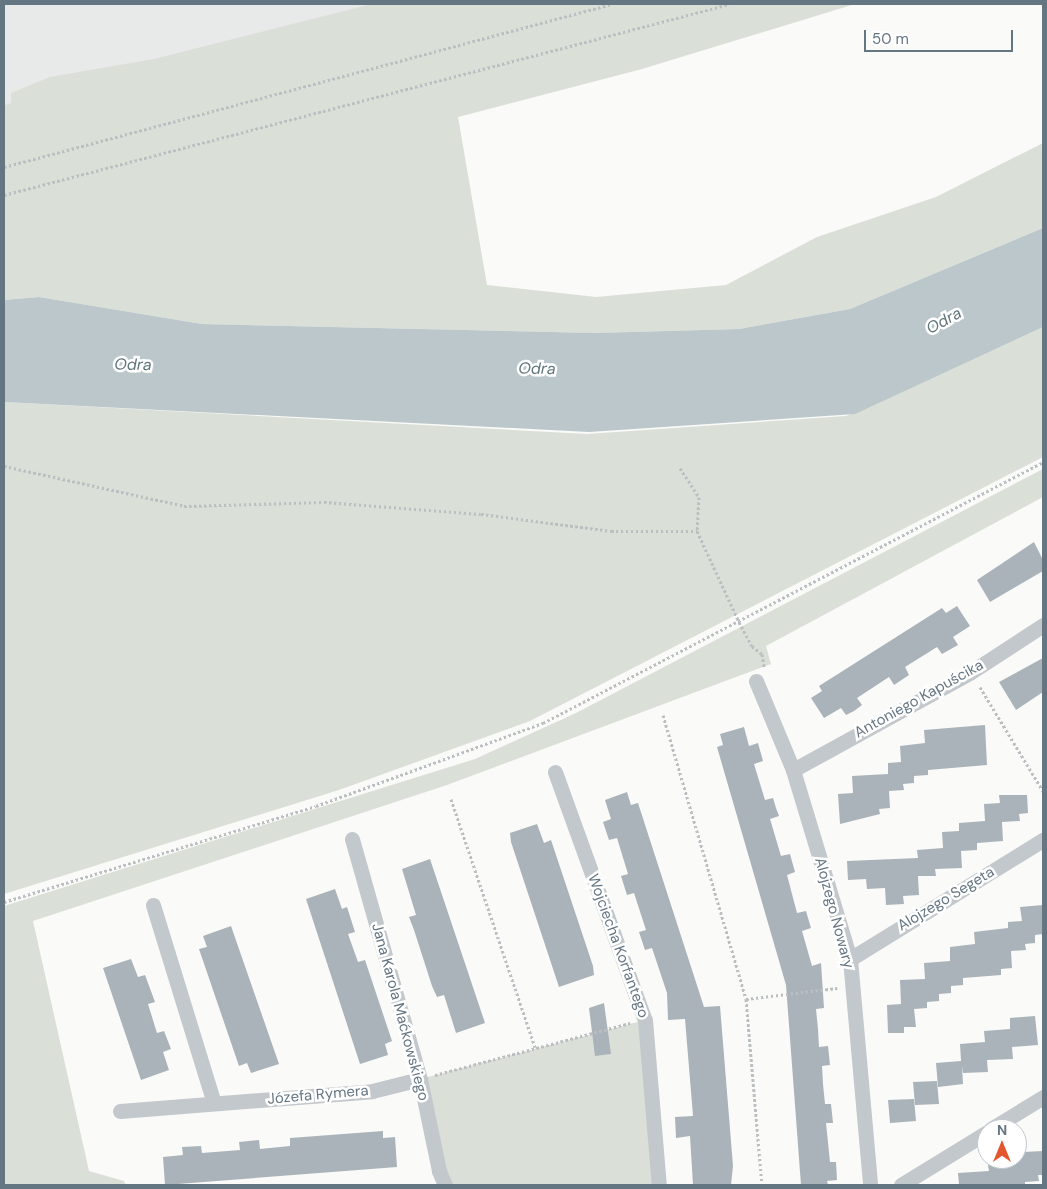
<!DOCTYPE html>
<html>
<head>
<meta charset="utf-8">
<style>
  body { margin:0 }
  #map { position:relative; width:1047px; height:1189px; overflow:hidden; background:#fafaf8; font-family:"DM Sans",sans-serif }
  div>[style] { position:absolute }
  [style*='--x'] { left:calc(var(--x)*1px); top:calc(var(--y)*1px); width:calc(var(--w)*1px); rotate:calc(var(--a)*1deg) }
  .built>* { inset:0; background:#e8e9e9 }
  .green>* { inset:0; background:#dadfd7 }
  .water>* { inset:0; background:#bbc7cb }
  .building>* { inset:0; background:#aab3b9 }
  .path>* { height:3px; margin-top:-1.5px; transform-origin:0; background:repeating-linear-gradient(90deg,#bbbfc2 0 2.5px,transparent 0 5px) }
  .minor>* { height:15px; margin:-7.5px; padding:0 7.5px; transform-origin:7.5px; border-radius:7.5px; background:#c3c8cc }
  span { translate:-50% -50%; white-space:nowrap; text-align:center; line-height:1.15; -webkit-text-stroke:5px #fff; paint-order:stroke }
  .street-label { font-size:15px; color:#657683 }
  .water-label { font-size:16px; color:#60757c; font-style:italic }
  .frame { position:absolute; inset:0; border:5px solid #657683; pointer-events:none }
  .north { position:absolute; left:977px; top:1119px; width:50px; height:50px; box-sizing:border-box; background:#fff; border:1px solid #c1c8cd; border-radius:50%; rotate:0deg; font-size:14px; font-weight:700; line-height:20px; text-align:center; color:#657683 }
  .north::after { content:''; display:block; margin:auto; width:18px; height:22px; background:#e4572e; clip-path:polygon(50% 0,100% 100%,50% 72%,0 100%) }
  .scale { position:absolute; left:864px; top:30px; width:149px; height:22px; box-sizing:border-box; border:2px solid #657683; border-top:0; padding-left:6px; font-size:15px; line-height:18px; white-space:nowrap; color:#657683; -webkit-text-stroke:4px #fff; paint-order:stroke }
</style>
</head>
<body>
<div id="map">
  <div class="built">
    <div style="clip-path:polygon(4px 4px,401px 4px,4px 105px)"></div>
  </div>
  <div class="green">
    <div style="clip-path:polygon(372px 4px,855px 4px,642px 69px,458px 117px,487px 285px,596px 297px,726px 285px,817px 237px,936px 197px,1043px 143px,1043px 228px,850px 309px,739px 329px,594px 333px,202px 324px,39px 297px,4px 300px,4px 105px,11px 103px,11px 93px,50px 77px,154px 59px)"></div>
    <div style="clip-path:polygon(1043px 327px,1043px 457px,530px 721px,339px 790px,4px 894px,4px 402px,587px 434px,846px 416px)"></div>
    <div style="clip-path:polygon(1043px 469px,1043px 497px,766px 646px,771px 664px,447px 785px,33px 921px,89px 1171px,124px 1181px,126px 1185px,4px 1185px,4px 906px,475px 759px,576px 713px)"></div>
    <div style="clip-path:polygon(645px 1020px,659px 1185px,445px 1185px,420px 1079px)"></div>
  </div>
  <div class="water">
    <div style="clip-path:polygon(1043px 228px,1043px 327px,855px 414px,589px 432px,4px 402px,4px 300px,39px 297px,202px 324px,594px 333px,739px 329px,850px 309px)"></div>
  </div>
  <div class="building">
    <div style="clip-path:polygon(1034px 542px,1043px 560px,1043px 571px,990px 602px,977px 580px)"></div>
    <div style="clip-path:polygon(957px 606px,970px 626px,953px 637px,958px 645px,942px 654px,937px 647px,905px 667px,909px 675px,894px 685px,889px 677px,857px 698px,862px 705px,854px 711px,846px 715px,841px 708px,824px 718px,811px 698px,822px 691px,819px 686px,942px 608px,946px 613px)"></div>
    <div style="clip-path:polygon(1043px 658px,1043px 692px,1016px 710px,999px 682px)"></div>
    <div style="clip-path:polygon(985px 725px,987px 765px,928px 770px,928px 775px,914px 776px,914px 783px,903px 784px,904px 790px,889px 791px,890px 808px,879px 809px,880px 814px,840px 824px,838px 794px,853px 793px,852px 776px,888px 774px,888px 763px,901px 762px,900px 746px,925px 743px,924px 730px)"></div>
    <div style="clip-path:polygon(744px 727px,749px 746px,758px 743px,763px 761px,754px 764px,765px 800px,773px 798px,776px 808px,779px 816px,770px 819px,781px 856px,790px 854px,795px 872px,787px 875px,797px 913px,806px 911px,811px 928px,802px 931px,812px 966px,821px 963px,824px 1008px,816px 1009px,818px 1029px,819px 1047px,828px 1046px,830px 1065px,822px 1066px,823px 1084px,825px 1104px,831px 1104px,833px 1123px,826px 1123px,830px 1162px,836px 1162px,837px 1180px,827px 1181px,828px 1185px,801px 1185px,786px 985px,717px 747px,723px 745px,720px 734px)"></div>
    <div style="clip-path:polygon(627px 792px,631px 805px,638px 803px,704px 1007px,720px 1006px,733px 1166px,731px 1185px,693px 1185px,690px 1136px,676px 1138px,675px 1117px,693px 1116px,685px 1019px,668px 1020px,667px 993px,652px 948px,645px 950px,639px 932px,646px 930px,634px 893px,627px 895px,621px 876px,628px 874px,617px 838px,609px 840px,603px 822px,611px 819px,605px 800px)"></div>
    <div style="clip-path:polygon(999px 795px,1027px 795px,1028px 813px,1019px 814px,1020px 821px,1002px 822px,1003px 841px,977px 843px,977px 850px,961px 851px,962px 868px,935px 869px,936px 876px,918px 876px,919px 895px,903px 896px,904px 904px,886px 905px,885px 888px,867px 889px,866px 879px,848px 880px,847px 861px,918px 858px,917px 850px,943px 848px,942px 832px,959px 831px,959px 823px,985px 821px,984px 804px,1000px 803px)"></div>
    <div style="clip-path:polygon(537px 824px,544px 843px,551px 840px,593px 966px,594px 975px,559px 987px,511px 842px,510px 833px)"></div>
    <div style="clip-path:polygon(430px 859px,485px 1023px,456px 1033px,444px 995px,437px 997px,432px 986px,414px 930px,409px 917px,416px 915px,402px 869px)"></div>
    <div style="clip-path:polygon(335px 889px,342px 909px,347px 907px,355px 932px,348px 934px,358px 962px,365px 960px,392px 1041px,385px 1044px,388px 1055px,360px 1064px,306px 899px)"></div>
    <div style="clip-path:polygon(1043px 905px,1043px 934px,1035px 935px,1035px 943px,1025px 944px,1026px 950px,1011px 951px,1012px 968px,1001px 969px,1001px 975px,963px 978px,963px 985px,951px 986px,951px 993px,939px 994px,939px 1001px,927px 1002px,927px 1008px,914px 1009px,916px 1027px,904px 1027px,904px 1033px,888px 1033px,887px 1005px,901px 1004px,900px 980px,925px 979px,924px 963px,950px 961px,950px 947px,975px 944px,974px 932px,1008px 928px,1008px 922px,1022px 921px,1020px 907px)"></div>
    <div style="clip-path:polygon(231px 926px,279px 1064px,251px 1073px,247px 1063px,239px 1066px,199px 949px,207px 947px,203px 936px)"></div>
    <div style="clip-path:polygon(131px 959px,138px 977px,145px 975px,155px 1002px,148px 1004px,157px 1033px,164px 1031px,171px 1049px,163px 1052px,169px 1070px,141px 1080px,103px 968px)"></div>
    <div style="clip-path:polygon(604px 1003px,611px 1054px,595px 1056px,589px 1008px)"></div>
    <div style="clip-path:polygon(1035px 1016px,1038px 1045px,1012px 1047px,1013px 1059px,987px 1060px,988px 1072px,963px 1073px,962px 1066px,963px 1084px,938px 1087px,936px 1063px,961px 1061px,960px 1044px,985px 1042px,984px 1031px,1010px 1029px,1010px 1018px)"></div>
    <div style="clip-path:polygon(937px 1081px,939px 1104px,915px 1105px,913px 1082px)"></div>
    <div style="clip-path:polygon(914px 1099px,916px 1121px,890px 1123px,888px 1100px)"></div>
    <div style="clip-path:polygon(383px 1131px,383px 1138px,395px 1137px,397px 1167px,165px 1185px,163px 1157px,183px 1155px,182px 1147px,201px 1146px,202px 1153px,240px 1150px,239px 1142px,259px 1140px,260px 1149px,290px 1146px,290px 1138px)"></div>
    <div style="clip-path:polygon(1043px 1151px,1043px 1175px,1038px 1175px,1039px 1181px,1025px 1182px,1025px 1185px,959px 1185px,958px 1173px,989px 1171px,988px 1165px,1012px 1164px,1012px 1159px,1024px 1156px,1023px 1152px)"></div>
  </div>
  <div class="path">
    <div style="--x:4;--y:167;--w:629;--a:-15.01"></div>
    <div style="--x:4;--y:195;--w:751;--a:-14.74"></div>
    <div style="--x:4;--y:466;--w:184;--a:12.5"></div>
    <div style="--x:184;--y:506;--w:140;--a:-1.6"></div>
    <div style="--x:324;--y:502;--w:157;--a:4.4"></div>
    <div style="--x:481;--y:514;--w:131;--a:7.5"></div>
    <div style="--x:611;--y:531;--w:86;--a:0"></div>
    <div style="--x:680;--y:468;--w:35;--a:57"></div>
    <div style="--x:699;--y:497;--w:34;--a:93"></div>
    <div style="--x:697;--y:531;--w:100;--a:65.2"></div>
    <div style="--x:739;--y:622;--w:27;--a:62"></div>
    <div style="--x:752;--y:646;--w:13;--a:39"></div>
    <div style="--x:762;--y:654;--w:13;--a:81"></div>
    <div style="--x:980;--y:687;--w:122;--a:58.8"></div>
    <div style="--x:663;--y:715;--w:296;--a:73.7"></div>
    <div style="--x:746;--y:999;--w:187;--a:85.1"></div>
    <div style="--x:451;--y:799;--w:262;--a:71.3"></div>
    <div style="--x:4;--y:902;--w:326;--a:-17.1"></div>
    <div style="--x:316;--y:806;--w:242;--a:-20.1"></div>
    <div style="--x:543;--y:723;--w:564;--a:-27.56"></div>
    <div style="--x:746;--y:999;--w:92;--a:-6.9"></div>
    <div style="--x:435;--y:1075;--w:202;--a:-14.9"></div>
  </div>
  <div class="minor">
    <div style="--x:756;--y:681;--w:96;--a:67.4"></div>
    <div style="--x:793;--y:770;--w:197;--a:73.2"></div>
    <div style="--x:850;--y:959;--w:227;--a:84.9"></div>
    <div style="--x:793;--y:770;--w:203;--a:-28.8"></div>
    <div style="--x:971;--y:672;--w:86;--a:-33.1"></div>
    <div style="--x:555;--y:772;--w:264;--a:70.1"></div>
    <div style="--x:645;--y:1020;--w:166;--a:85.2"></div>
    <div style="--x:352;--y:839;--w:249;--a:74.2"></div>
    <div style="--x:420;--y:1079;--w:94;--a:78.3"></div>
    <div style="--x:439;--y:1171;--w:15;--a:67"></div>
    <div style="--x:153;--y:905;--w:207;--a:72.9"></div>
    <div style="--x:850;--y:959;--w:227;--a:-31.7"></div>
    <div style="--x:120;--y:1111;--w:253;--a:-4.5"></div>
    <div style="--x:372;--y:1091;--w:49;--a:-14"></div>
    <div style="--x:991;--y:1129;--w:61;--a:-31.6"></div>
    <div style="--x:901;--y:1185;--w:101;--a:-31.6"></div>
  </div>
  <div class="street-label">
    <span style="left:919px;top:699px;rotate:-29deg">Antoniego Kapuścika</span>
    <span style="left:946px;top:899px;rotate:-31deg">Alojzego Segeta</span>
    <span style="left:834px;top:913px;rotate:75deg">Alojzego Nowary</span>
    <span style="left:618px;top:946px;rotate:70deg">Wojciecha Korfantego</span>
    <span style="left:400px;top:1012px;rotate:75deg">Jana Karola Maćkowskiego</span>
    <span style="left:318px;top:1095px;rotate:-5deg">Józefa Rymera</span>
  </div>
  <div class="water-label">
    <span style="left:944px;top:321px;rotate:-29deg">Odra</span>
    <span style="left:133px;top:365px;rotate:1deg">Odra</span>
    <span style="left:537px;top:369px;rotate:1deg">Odra</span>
  </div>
  <div class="frame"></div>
  <div class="north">N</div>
  <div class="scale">50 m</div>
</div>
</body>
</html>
